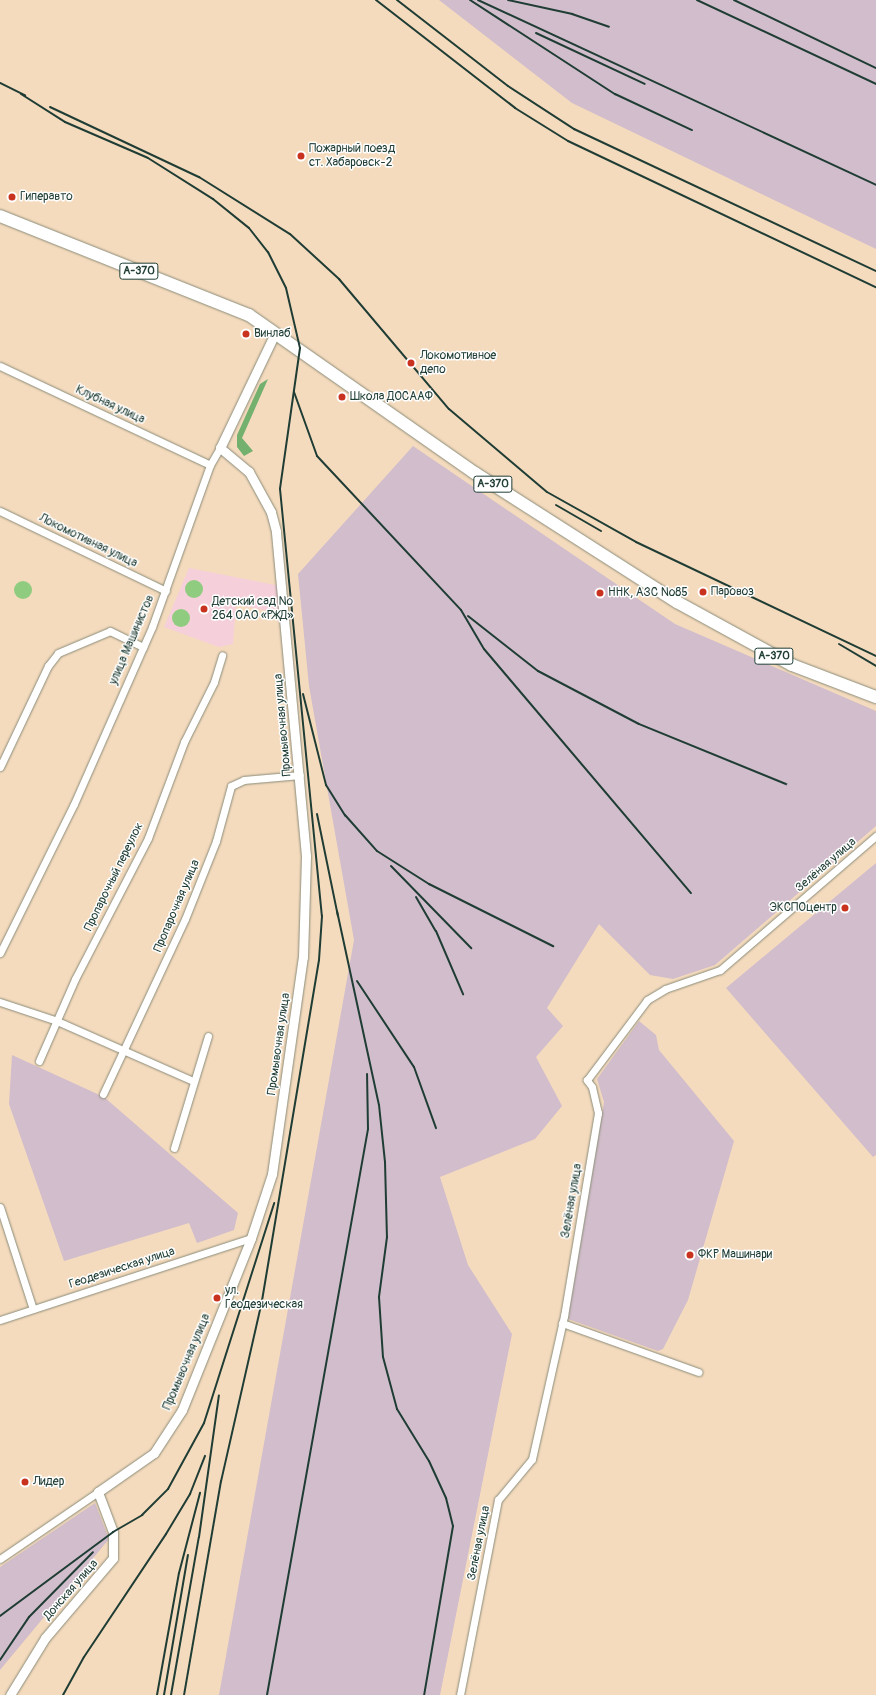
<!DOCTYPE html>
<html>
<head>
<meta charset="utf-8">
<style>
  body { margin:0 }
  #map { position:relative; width:876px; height:1695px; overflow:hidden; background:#f5dbbe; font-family:Pangolin,sans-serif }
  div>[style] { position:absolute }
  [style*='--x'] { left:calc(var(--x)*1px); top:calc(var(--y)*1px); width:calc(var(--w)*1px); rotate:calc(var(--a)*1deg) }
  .built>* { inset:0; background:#f5cfda }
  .industrial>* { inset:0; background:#d1bdcb }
  .green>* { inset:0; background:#90cc80 }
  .round { border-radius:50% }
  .forest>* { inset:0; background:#74b06e }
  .roads { filter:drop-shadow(0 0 1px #8a8c79) drop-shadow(0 0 1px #8a8c79) }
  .street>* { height:7px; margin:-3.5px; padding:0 3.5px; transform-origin:3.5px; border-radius:3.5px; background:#fff }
  .secondary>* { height:9px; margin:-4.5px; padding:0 4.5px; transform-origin:4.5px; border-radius:4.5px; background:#fff }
  .highway>* { height:12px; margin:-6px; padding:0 6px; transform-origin:6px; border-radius:6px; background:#fff }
  .rail>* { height:2px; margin:-1px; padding:0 1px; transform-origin:1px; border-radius:1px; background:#1f3d34 }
  .dots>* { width:11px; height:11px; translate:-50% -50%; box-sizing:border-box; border:2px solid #fff; border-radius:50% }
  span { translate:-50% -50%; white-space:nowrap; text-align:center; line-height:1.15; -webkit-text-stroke:3px #fff; paint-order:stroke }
  .shield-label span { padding:1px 3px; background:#fff; border:1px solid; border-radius:3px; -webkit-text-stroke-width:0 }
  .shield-label { font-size:11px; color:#1f3d34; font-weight:700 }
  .poi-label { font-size:12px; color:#1f3d34 }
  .left { translate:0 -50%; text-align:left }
  .right { translate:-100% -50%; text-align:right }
  .street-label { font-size:12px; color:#1f3d34 }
</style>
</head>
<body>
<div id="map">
  <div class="built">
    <div style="clip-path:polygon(189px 568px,280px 586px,281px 613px,236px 605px,233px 644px,219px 647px,164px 627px)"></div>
  </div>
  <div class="industrial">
    <div style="clip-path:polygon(439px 0,876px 0,876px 249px,572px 103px)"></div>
    <div style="clip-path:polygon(413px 446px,675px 624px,876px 711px,876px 826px,715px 965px,673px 979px,650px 975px,599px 924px,547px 1008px,563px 1026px,536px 1057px,562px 1106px,535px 1139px,440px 1177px,468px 1265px,512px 1334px,440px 1695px,219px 1695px,354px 940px,309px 686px,298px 574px)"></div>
    <div style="clip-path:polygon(876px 863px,876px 1155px,873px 1157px,726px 988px)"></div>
    <div style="clip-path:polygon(639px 1021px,656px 1035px,659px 1050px,734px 1141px,688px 1300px,663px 1349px,658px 1351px,568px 1319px,604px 1102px,597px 1079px)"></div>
    <div style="clip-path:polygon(12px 1055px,104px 1097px,238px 1213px,234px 1230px,197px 1243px,189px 1223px,64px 1261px,9px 1104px)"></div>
    <div style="clip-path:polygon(95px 1503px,109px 1539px,0 1670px,0 1567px)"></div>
  </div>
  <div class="green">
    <div class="round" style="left:185px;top:580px;width:18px;height:18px"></div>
    <div class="round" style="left:14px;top:581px;width:18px;height:18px"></div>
    <div class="round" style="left:172px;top:609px;width:18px;height:18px"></div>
  </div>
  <div class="forest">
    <div style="clip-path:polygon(268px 379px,242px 438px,253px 451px,244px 456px,237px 447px,237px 435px,260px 384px)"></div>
  </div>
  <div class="roads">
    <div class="street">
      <div style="--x:0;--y:366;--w:232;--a:25.2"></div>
      <div style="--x:0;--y:511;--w:184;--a:25.7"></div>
      <div style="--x:0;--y:767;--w:112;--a:-64.6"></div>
      <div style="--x:48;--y:666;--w:16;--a:-52"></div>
      <div style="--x:58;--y:653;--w:56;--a:-22.9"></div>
      <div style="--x:110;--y:631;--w:37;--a:26"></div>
      <div style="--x:0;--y:953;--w:166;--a:-63.6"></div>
      <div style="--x:74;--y:804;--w:193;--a:-66.2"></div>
      <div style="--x:152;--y:627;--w:172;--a:-70.3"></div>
      <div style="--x:210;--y:465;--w:20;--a:-60"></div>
      <div style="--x:0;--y:1002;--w:60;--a:18.4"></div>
      <div style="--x:57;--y:1021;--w:149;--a:23.8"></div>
      <div style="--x:39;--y:1061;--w:90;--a:-66.3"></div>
      <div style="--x:75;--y:979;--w:159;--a:-62.6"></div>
      <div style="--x:148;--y:838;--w:103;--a:-69.4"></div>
      <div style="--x:184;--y:742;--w:67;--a:-63.4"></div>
      <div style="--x:214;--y:682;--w:28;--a:-73"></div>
      <div style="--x:103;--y:1094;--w:193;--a:-64.9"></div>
      <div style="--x:185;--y:919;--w:84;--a:-68.3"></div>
      <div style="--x:216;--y:841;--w:57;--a:-74.7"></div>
      <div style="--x:231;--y:786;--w:14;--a:-25"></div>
      <div style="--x:244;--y:780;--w:56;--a:-5.1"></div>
      <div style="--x:174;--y:1148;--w:117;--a:-73.1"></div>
      <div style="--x:0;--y:1207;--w:107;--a:72.1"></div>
      <div style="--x:0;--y:1320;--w:264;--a:-18.1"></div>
      <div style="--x:562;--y:1323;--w:145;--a:19.8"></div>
      <div style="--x:0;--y:1559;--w:119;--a:-34.4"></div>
      <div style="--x:460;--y:1695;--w:199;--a:-79"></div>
      <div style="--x:498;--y:1500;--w:53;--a:-50.3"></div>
      <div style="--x:532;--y:1459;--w:147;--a:-77.4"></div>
      <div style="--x:564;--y:1316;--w:206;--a:-80.5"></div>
      <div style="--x:598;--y:1113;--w:27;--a:-103"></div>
      <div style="--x:592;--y:1087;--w:9;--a:-126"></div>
      <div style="--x:587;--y:1080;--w:100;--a:-53.1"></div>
      <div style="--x:647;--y:1000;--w:21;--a:-31"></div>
      <div style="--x:665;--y:989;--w:58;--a:-19.1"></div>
      <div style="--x:720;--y:970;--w:206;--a:-40.7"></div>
    </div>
    <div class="secondary">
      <div style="--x:10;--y:1695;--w:67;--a:-58.4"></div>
      <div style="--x:45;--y:1638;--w:105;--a:-49.6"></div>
      <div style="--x:113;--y:1558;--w:26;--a:-90"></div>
      <div style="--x:113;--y:1532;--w:43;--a:-110.6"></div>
      <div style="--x:98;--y:1492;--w:68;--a:-34.9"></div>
      <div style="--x:154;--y:1453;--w:51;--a:-56.9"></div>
      <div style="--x:182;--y:1410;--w:185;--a:-68.1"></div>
      <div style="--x:251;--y:1238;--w:67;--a:-71.8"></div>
      <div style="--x:272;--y:1174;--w:219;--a:-81.9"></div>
      <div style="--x:303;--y:957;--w:101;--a:-88.3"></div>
      <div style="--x:306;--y:856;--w:326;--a:-95.3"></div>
      <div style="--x:276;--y:531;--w:20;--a:-105"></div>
      <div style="--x:271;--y:512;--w:46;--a:-118.8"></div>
      <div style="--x:249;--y:472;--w:38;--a:-140"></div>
      <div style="--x:220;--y:448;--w:127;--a:-64.4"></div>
    </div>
    <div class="highway">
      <div style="--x:0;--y:216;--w:268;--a:21.7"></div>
      <div style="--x:249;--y:315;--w:276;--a:35"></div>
      <div style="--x:475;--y:473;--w:240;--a:32.6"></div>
      <div style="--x:677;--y:602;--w:131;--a:28.7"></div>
      <div style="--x:792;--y:665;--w:90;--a:20.9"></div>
    </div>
  </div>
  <div class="rail">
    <div style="--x:376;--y:0;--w:176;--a:37.8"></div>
    <div style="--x:515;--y:108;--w:62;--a:31.9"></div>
    <div style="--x:568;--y:141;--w:341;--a:25.4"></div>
    <div style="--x:397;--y:0;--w:140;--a:37.8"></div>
    <div style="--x:508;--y:86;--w:79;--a:33.1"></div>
    <div style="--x:574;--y:129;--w:334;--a:25.2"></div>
    <div style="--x:470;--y:0;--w:173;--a:33"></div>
    <div style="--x:615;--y:94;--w:85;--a:25.1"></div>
    <div style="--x:478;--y:0;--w:439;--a:24.9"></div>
    <div style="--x:508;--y:0;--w:66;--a:12.3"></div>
    <div style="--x:572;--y:14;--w:39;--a:19"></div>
    <div style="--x:697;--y:0;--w:198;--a:25.1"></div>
    <div style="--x:734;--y:0;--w:157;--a:25.6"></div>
    <div style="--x:536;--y:33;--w:120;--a:25.1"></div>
    <div style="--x:0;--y:83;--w:28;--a:26"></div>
    <div style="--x:21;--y:94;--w:52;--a:32.5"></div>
    <div style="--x:65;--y:122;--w:90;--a:23.4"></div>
    <div style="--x:148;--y:158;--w:77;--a:32.2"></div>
    <div style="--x:213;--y:199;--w:46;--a:38.9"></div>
    <div style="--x:249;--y:228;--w:31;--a:52"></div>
    <div style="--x:268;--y:252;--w:40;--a:63.4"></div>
    <div style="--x:286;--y:288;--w:62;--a:76.9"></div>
    <div style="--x:300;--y:348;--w:142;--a:98.1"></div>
    <div style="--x:280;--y:489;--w:429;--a:84.4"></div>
    <div style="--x:322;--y:916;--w:44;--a:93.9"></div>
    <div style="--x:319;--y:960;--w:346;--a:99.5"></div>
    <div style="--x:262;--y:1301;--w:185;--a:102.8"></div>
    <div style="--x:221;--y:1481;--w:217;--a:99.8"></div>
    <div style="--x:50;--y:107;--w:165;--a:25.2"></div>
    <div style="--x:199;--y:177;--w:107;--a:32.1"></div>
    <div style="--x:290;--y:234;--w:67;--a:42.6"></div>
    <div style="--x:339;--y:279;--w:170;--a:49.8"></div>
    <div style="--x:449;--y:409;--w:128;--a:40.3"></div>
    <div style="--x:547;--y:492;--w:102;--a:29.3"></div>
    <div style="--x:636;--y:542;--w:266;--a:25.4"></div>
    <div style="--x:294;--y:392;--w:68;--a:70.2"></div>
    <div style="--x:317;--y:456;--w:211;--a:46.9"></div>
    <div style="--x:461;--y:610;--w:45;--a:59.5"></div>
    <div style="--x:484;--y:649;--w:320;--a:49.7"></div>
    <div style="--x:556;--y:505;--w:52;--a:30"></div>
    <div style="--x:468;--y:616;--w:89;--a:38.2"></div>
    <div style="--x:538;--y:671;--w:114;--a:27.7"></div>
    <div style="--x:639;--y:724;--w:159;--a:22.2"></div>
    <div style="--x:839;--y:644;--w:43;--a:30.7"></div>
    <div style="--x:303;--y:694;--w:94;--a:75.8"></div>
    <div style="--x:326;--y:785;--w:36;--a:58"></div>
    <div style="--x:345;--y:815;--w:48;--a:48.4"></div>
    <div style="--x:377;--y:851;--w:62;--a:32.4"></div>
    <div style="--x:429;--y:884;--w:139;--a:26.6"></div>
    <div style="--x:317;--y:814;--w:104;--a:78.4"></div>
    <div style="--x:391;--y:866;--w:115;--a:45.7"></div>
    <div style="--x:416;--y:897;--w:39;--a:60"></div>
    <div style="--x:436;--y:931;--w:69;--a:66.8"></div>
    <div style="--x:337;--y:911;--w:198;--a:77.8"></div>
    <div style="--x:379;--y:1105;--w:57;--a:84"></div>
    <div style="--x:385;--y:1162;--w:75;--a:88.5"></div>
    <div style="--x:387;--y:1237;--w:61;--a:97.6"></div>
    <div style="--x:379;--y:1297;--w:60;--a:86.2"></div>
    <div style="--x:383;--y:1357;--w:54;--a:74.9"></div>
    <div style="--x:397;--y:1409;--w:61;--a:58.4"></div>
    <div style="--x:429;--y:1461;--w:41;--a:65.3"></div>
    <div style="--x:446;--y:1498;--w:29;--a:76"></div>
    <div style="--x:453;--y:1526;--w:171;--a:99.7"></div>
    <div style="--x:357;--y:981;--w:103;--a:56.5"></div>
    <div style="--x:414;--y:1067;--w:65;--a:70.2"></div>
    <div style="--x:0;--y:1616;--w:141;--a:-36.6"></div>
    <div style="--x:113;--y:1532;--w:34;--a:-30"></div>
    <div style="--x:142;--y:1515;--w:37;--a:-45"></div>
    <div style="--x:168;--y:1489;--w:75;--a:-61.4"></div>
    <div style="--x:204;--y:1423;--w:231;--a:-72.3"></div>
    <div style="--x:0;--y:1660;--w:52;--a:-56"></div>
    <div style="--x:29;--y:1617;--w:91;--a:-45.4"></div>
    <div style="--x:63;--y:1695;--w:43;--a:-61.1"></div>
    <div style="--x:84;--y:1657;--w:148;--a:-56.3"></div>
    <div style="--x:166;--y:1534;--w:47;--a:-59"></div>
    <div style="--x:190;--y:1494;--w:41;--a:-68.5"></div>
    <div style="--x:157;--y:1695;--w:124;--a:-79.8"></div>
    <div style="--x:179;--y:1573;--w:83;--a:-75.3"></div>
    <div style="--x:164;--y:1695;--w:142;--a:-80.3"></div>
    <div style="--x:171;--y:1695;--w:160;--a:-80"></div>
    <div style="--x:199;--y:1537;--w:143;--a:-82"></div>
    <div style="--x:267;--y:1695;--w:575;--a:-79.88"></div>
    <div style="--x:368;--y:1129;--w:55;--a:-91"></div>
  </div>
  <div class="dots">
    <div style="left:301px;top:156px;background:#c8321e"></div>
    <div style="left:12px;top:197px;background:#c8321e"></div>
    <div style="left:246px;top:334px;background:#c8321e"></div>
    <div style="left:411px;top:363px;background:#c8321e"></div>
    <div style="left:342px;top:397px;background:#c8321e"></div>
    <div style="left:703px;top:592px;background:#c8321e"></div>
    <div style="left:600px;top:593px;background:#c8321e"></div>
    <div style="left:204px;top:609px;background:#c8321e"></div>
    <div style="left:845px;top:908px;background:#c8321e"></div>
    <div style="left:690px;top:1255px;background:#c8321e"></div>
    <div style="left:217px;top:1298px;background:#c8321e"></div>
    <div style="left:25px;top:1482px;background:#c8321e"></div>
  </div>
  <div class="shield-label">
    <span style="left:139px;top:271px">А-370</span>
    <span style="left:493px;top:484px">А-370</span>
    <span style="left:774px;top:656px">А-370</span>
  </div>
  <div class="poi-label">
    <span class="left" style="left:309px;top:156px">Пожарный поезд<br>ст. Хабаровск-2</span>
    <span class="left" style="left:20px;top:197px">Гиперавто</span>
    <span class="left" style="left:254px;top:334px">Винлаб</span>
    <span class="left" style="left:420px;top:363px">Локомотивное<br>депо</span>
    <span class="left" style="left:350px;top:397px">Школа ДОСААФ</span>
    <span class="left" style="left:711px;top:592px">Паровоз</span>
    <span class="left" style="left:608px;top:593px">ННК, АЗС №85</span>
    <span class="left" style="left:212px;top:609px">Детский сад №<br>264 ОАО «РЖД»</span>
    <span class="right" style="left:837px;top:908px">ЭКСПОцентр</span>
    <span class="left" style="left:698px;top:1255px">ФКР Машинари</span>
    <span class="left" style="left:225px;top:1298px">ул.<br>Геодезическая</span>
    <span class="left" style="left:33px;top:1482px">Лидер</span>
  </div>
  <div class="street-label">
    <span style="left:110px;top:405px;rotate:25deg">Клубная улица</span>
    <span style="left:88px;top:541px;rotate:26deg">Локомотивная улица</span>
    <span style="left:132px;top:640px;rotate:-67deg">улица Машинистов</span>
    <span style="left:283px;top:725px;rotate:-95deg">Промывочная улица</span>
    <span style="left:826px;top:865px;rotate:-41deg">Зелёная улица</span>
    <span style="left:114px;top:877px;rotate:-64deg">Пропарочный переулок</span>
    <span style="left:177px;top:906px;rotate:-67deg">Пропарочная улица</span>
    <span style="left:279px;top:1044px;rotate:-82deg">Промывочная улица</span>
    <span style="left:572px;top:1201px;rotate:-80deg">Зелёная улица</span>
    <span style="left:122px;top:1268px;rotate:-18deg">Геодезическая улица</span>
    <span style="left:187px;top:1362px;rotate:-67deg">Промывочная улица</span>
    <span style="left:479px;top:1543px;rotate:-79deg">Зелёная улица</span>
    <span style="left:71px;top:1590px;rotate:-49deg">Донская улица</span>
  </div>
</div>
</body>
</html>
